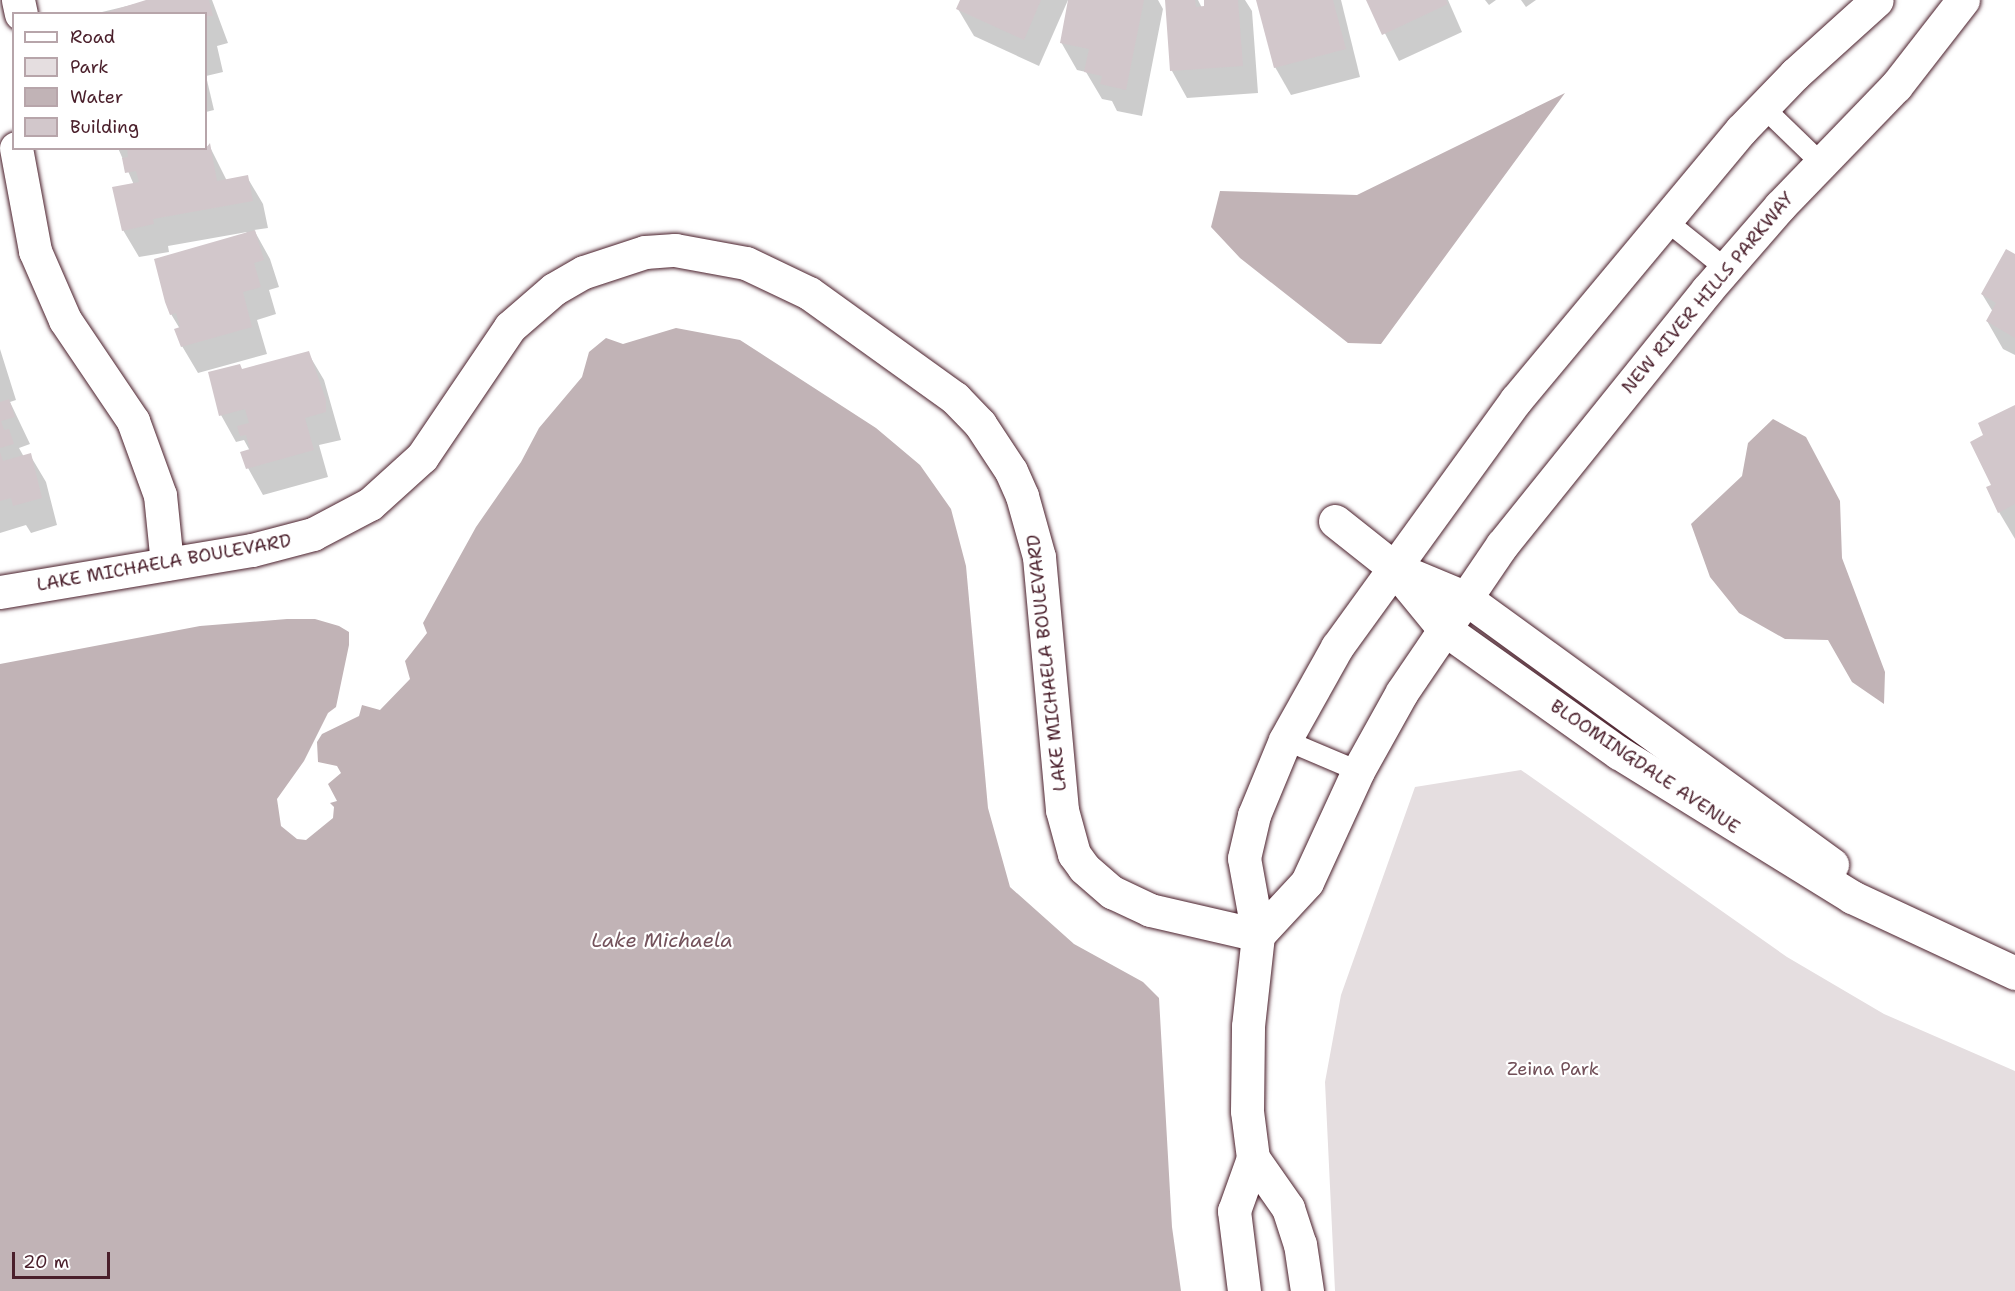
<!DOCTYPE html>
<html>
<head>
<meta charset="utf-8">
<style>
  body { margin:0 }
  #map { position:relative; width:2015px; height:1291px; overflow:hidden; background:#fff; font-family:"Shantell Sans",sans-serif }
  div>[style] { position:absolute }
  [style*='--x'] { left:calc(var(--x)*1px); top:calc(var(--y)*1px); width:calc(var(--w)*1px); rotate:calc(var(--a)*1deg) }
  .green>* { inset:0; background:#e5dee0 }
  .water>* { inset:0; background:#c1b3b6 }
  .shadow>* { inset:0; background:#0003 }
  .building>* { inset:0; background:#d2c7cb }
  .roads { filter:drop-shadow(0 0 2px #4a1f2b) drop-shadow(0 0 2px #4a1f2b) }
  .service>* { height:20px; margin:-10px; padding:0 10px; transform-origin:10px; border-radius:10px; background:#fff }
  .minor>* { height:33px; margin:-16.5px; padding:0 16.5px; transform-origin:16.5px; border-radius:16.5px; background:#fff }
  .tertiary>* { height:33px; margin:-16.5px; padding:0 16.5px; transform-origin:16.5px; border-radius:16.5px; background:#fff }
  span { translate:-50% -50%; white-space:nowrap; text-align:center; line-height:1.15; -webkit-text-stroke:4.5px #fff; paint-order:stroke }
  .street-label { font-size:18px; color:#4a1f2b }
  .park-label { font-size:18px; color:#714f58 }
  .water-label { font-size:20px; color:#74535c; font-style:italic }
  .legend { position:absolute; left:12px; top:12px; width:195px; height:138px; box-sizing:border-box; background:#fff; border:2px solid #b7a5aa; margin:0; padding:8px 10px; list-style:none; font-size:18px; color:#4a1f2b }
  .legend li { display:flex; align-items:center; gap:12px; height:30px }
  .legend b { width:30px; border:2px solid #b7a5aa }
  .scale { position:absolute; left:12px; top:1252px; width:98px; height:27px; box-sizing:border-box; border:3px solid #4a1f2b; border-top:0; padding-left:8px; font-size:18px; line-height:21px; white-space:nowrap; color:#4a1f2b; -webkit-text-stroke:4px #fff; paint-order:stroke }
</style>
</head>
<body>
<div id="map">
  <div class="green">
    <div style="clip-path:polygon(1521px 770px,1787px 957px,1884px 1014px,2015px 1071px,2015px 1291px,1335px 1291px,1325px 1082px,1341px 995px,1415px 787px)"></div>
  </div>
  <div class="water">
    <div style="clip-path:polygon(1565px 93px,1381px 344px,1348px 343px,1240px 258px,1211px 227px,1220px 191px,1357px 195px)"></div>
    <div style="clip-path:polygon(676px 328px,740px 340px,876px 428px,920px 465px,951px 509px,966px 566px,988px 808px,1010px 887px,1074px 944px,1143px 982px,1159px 998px,1172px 1227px,1181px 1291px,0 1291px,0 664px,200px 626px,287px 619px,315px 619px,339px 626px,349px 632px,349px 645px,336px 707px,328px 713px,304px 761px,277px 799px,281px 826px,297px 839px,306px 840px,333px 818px,334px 807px,330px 803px,337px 801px,328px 784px,341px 773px,337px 766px,318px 762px,317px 742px,322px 734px,359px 716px,362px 705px,380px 710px,410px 679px,405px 661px,427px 633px,423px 623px,476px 527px,521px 462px,539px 428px,582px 377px,589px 352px,606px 338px,623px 344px)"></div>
    <div style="clip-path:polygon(1773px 419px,1806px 437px,1840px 501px,1842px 558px,1885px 672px,1884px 704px,1852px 682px,1828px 640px,1785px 639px,1739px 613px,1710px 577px,1691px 524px,1742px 476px,1748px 443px)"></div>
  </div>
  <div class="shadow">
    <div style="clip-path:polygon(152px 0,212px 0,228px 43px,217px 46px,223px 72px,206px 76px,206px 14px,102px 12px)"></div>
    <div style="clip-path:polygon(962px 0,1068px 0,1039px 66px,974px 36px,958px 9px)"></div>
    <div style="clip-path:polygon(1070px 0,1158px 0,1163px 9px,1142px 116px,1117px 111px,1112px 101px,1102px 99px,1086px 72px,1077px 70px,1061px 42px)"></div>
    <div style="clip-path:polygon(1167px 0,1198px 0,1202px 8px,1206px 8px,1205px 0,1245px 0,1252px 11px,1258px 93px,1187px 98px,1172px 71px)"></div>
    <div style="clip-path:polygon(1258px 0,1341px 0,1360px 77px,1291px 95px,1275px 67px)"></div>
    <div style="clip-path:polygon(1368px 0,1448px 0,1462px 32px,1399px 61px)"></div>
    <div style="clip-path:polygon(1485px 0,1496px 0,1489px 5px)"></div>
    <div style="clip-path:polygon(1521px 0,1536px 0,1526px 7px)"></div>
    <div style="clip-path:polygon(206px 76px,214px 110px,206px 112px)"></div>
    <div style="clip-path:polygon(209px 145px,227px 181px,247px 177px,263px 204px,268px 228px,254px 230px,270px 259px,279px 287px,269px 290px,276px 314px,257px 320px,267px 354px,198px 373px,182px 346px,180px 329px,171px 314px,247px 232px,168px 246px,169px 252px,139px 257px,123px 230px,134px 185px,118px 148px,206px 148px)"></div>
    <div style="clip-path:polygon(2015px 256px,2015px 355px,2003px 349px,1987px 321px,1993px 312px,1982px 294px)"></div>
    <div style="clip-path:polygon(0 349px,16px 400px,10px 402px,30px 444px,19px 448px,24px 457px,30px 455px,46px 482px,57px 525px,31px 533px,26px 525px,0 533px)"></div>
    <div style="clip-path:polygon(308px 353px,324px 380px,341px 440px,319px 445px,328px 477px,263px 495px,248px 468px,250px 451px,244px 440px,236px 442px,221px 415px,243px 371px)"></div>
    <div style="clip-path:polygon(2015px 407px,2015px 539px,1999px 512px,1985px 436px)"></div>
  </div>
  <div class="building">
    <div style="clip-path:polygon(146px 0,209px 0,213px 16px,101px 14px)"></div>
    <div style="clip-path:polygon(960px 0,1041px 0,1024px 40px,956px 9px)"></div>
    <div style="clip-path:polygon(1068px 0,1144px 0,1126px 90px,1100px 84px,1102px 76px,1084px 72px,1089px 49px,1060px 43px)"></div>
    <div style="clip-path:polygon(1165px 0,1195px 0,1196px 7px,1204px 6px,1204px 0,1238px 0,1243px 66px,1170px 71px)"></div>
    <div style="clip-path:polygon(1256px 0,1333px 0,1346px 49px,1274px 68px)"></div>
    <div style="clip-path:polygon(1366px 0,1446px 0,1448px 4px,1382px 35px)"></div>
    <div style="clip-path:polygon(210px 143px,217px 181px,248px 175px,253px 201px,153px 219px,154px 224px,122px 231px,112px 187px,139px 182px,136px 171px,125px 173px,122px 158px,128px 157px,127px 148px,206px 148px)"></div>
    <div style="clip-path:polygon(255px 230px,264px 260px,254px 263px,261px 287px,243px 292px,252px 327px,181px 347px,174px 329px,180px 327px,176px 313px,170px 315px,165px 302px,154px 259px)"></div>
    <div style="clip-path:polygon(2006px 249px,2015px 254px,2015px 338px,1986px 321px,1996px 303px,1981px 294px)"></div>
    <div style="clip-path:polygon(309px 351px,326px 400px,326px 412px,305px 418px,314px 450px,246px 469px,240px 452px,250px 449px,246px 435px,240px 436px,237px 426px,249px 423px,245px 409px,219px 416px,208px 372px,240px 364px,242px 369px)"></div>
    <div style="clip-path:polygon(9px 399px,15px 417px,1px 421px,4px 430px,9px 429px,14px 444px,0 448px,0 402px)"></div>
    <div style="clip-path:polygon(2015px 405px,2015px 504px,1998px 513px,1986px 487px,1991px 485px,1970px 442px,1983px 435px,1978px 423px)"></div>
    <div style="clip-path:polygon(0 452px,3px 461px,31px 453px,42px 498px,13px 506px,11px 498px,0 501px)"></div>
  </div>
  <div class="roads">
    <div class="service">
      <div style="--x:1763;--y:107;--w:81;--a:44"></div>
      <div style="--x:1664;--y:219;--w:78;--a:38.8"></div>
      <div style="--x:1285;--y:740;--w:79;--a:23"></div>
    </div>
    <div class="minor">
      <div style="--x:18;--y:0;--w:14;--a:78"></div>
      <div style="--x:16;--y:148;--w:105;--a:79.5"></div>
      <div style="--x:35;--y:251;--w:75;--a:66.5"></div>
      <div style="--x:65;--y:320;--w:122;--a:56"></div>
      <div style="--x:133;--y:421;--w:79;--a:70"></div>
      <div style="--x:160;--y:495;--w:69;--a:84.2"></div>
    </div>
    <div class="tertiary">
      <div style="--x:1335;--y:521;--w:74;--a:38.4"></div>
      <div style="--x:1393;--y:567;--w:79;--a:50.7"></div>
      <div style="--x:1443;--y:628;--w:216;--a:35.4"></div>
      <div style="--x:1619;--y:753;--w:274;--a:31.7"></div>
      <div style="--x:1852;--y:897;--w:180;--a:25"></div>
      <div style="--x:1397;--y:569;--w:73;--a:22.7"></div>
      <div style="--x:1464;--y:597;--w:455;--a:36"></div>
      <div style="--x:0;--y:592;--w:255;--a:-9.5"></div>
      <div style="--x:252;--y:550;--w:63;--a:-14.7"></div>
      <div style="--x:313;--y:534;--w:64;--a:-27.8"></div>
      <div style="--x:370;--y:504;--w:70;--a:-42.1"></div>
      <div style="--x:422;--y:457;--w:157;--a:-55.9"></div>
      <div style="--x:510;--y:327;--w:58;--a:-40.8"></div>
      <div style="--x:554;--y:289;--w:34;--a:-30"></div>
      <div style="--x:584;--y:272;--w:64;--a:-18.2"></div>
      <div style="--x:645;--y:252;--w:30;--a:-4"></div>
      <div style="--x:675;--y:250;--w:72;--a:10.4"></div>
      <div style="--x:746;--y:263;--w:70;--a:25.5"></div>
      <div style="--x:809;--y:293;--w:180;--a:35.7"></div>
      <div style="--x:955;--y:398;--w:36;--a:46"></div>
      <div style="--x:980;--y:424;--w:56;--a:56.6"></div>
      <div style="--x:1011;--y:471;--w:27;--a:66"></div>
      <div style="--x:1022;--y:496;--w:63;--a:74.4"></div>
      <div style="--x:1039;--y:557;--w:254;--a:84.8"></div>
      <div style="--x:1062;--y:810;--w:46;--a:74.7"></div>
      <div style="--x:1074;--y:854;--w:17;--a:54"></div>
      <div style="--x:1084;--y:868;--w:37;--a:41"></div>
      <div style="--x:1112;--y:892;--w:42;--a:25.3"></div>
      <div style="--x:1150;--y:910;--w:111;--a:13"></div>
      <div style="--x:1258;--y:935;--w:72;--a:-47.2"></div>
      <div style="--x:1307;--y:882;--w:122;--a:-65.3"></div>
      <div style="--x:1358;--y:771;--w:90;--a:-60.9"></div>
      <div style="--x:1402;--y:692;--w:178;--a:-55.8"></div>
      <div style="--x:1502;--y:545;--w:327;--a:-51.2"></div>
      <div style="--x:1707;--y:290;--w:111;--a:-49"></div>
      <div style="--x:1780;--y:206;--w:167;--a:-46"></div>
      <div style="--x:1896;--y:86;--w:109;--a:-52.1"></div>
      <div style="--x:1253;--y:1158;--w:61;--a:55"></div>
      <div style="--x:1288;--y:1208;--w:38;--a:72"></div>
      <div style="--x:1300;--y:1244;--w:48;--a:81.5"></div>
      <div style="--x:1244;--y:1291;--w:81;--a:-97.1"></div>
      <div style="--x:1234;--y:1211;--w:56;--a:-70.3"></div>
      <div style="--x:1253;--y:1158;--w:47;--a:-97.3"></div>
      <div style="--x:1247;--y:1111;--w:85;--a:-89.3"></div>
      <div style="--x:1248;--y:1026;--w:92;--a:-83.7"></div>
      <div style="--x:1258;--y:935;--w:78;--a:-100.3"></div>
      <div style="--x:1244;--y:858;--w:44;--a:-76.9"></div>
      <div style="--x:1254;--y:815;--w:81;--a:-67.5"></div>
      <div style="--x:1285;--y:740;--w:107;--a:-60.8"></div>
      <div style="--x:1337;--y:647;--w:305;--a:-54.1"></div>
      <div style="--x:1516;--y:400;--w:351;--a:-50.2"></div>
      <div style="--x:1741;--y:130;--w:78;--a:-46"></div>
      <div style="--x:1795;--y:74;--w:110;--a:-42.1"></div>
    </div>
  </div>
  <div class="street-label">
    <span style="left:1708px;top:293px;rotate:-50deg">NEW RIVER HILLS PARKWAY</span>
    <span style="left:164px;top:563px;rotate:-10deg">LAKE MICHAELA BOULEVARD</span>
    <span style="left:1047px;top:663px;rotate:-96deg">LAKE MICHAELA BOULEVARD</span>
    <span style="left:1645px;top:767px;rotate:34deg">BLOOMINGDALE AVENUE</span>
  </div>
  <div class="park-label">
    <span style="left:1553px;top:1069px">Zeina Park</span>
  </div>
  <div class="water-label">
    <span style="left:662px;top:940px">Lake Michaela</span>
  </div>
  <ul class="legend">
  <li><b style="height:8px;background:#fff"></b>Road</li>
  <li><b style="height:16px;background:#e5dee0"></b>Park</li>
  <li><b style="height:16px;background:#c1b3b6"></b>Water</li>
  <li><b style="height:16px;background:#d2c7cb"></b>Building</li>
  </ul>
  <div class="scale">20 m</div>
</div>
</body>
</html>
